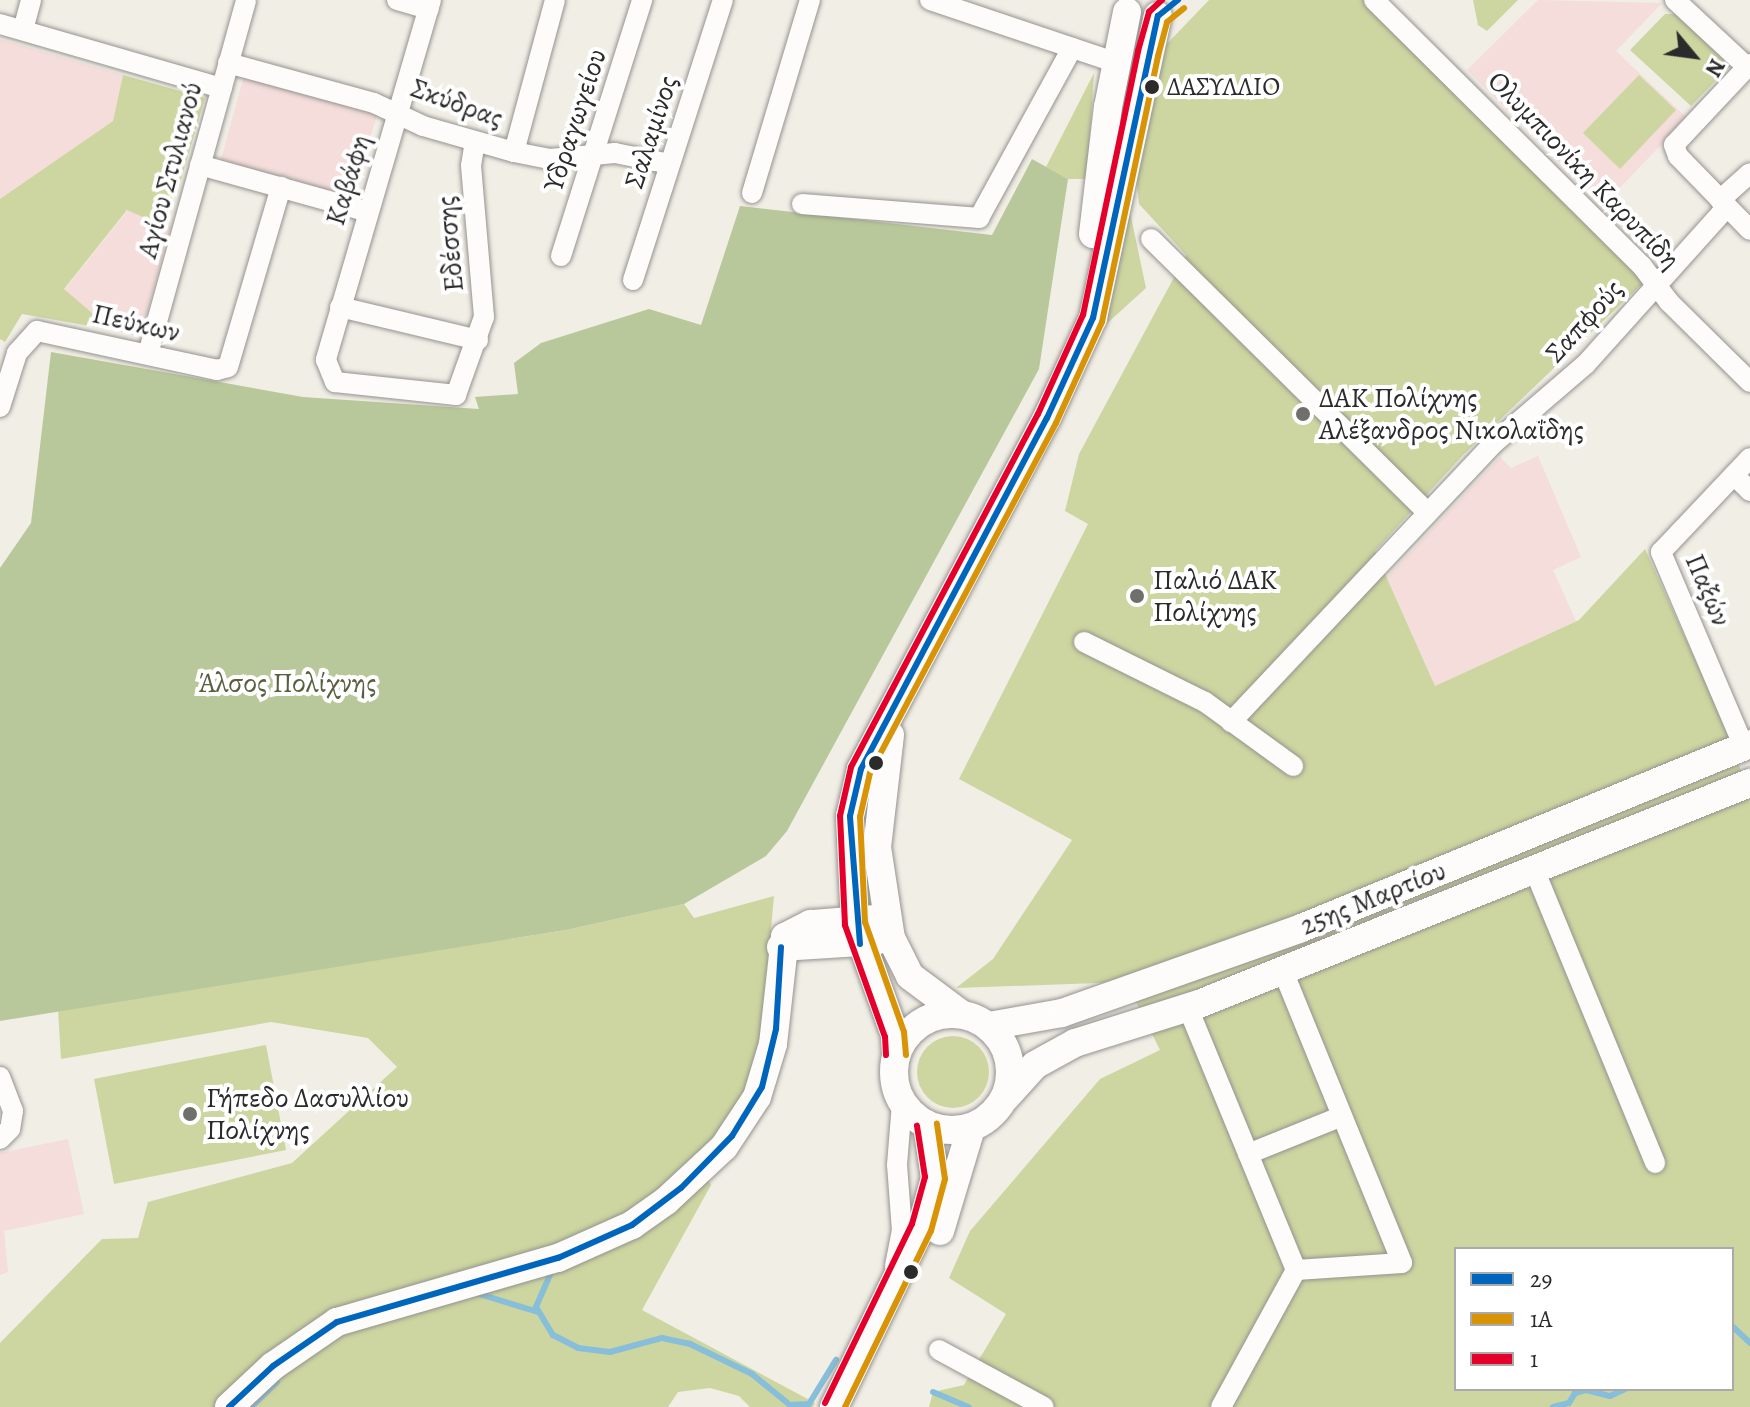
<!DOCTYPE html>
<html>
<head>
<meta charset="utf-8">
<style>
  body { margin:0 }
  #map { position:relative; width:1750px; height:1407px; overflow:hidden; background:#f1eee6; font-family:Alegreya,serif }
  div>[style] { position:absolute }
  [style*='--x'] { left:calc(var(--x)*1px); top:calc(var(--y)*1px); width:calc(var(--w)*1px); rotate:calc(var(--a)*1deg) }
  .built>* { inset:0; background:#f4ddda }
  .green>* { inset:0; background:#cdd6a0 }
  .round { border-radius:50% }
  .forest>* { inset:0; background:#b9c89a }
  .stream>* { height:6px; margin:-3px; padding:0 3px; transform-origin:3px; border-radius:3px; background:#87bed9 }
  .roads { filter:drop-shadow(0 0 2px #94938f) drop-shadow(0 0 2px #94938f) }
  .street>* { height:20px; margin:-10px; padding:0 10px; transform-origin:10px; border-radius:10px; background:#fdfcfb }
  .secondary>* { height:28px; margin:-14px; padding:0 14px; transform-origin:14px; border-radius:14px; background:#fdfcfb }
  .secondary>.ring { margin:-14px; padding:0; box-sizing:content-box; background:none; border:28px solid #fdfcfb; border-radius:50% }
  .bus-1>* { height:6px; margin:-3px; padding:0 3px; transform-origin:3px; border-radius:3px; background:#0065bd }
  .bus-2>* { height:6px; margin:-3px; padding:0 3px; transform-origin:3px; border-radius:3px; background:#d89406 }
  .bus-3>* { height:6px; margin:-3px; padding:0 3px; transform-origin:3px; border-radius:3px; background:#e4002b }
  .dots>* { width:22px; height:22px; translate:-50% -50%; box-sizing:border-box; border:4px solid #fff; border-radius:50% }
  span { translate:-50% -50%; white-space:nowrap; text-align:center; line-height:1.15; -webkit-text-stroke:8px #fff; paint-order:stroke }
  .bus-label { font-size:26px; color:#2b2b2b }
  .left { translate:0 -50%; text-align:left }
  .street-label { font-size:28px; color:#2b2b2b }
  .poi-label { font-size:28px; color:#2b2b2b }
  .park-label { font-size:28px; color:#596040 }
  .legend { position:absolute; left:1454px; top:1247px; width:280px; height:144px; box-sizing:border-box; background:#fff; border:2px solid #aaa; margin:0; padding:10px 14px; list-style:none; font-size:24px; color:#2b2b2b }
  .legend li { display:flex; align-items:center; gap:16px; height:40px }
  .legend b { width:40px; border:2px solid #aaa }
  .north { position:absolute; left:1654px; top:16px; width:80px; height:80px; -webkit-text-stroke:6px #fff; paint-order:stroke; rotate:119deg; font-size:22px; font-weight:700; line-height:32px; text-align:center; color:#2b2b2b }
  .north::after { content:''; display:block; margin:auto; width:28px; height:36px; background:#2b2b2b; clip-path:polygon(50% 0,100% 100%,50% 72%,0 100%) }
</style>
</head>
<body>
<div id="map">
  <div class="built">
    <div style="clip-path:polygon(1538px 0,1662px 3px,1616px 51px,1687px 118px,1603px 205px,1467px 70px)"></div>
    <div style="clip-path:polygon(0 39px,123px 75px,113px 121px,0 199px)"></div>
    <div style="clip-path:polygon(245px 72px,378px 112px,352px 197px,220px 163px)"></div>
    <div style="clip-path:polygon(128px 210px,171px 226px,140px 337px,112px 330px,64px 290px)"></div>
    <div style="clip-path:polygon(1538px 456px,1581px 557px,1553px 570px,1576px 621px,1435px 686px,1387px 577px,1500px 457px,1511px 468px)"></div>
    <div style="clip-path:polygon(68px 1139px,84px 1214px,4px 1231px,8px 1272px,0 1275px,0 1153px)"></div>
  </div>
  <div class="green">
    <div style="clip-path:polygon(evenodd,1209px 0,1364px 0,1646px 280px,1462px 456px,1375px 551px,1435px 686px,1579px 620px,1645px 549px,1733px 743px,1750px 803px,1750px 1407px,929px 1407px,933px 1392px,964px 1385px,1006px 1314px,949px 1278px,970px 1231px,1100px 1079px,1160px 1050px,1126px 982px,956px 988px,993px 959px,1072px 840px,959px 779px,1088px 524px,1065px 511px,1079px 454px,1186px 255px,1139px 204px,1135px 168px,1162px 49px,1209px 0,1456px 1249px,1732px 1249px,1732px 1389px,1456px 1389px,1456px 1249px)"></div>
    <div style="clip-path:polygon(1473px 0,1518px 0,1487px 31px,1478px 25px)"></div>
    <div style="clip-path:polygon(1665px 14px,1676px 14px,1730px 66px,1691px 106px,1630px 50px)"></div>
    <div style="clip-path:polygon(1094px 73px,1087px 179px,1068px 179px,1046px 167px)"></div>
    <div style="clip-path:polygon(123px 75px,205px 98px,177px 193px,152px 221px,127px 210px,64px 289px,112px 330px,22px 314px,5px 342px,0 339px,0 199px,113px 121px)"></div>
    <div style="clip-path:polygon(1639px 75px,1676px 110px,1620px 169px,1583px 133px)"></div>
    <div style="clip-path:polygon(1130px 212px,1146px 288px,1101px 329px)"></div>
    <div style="clip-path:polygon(774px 896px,759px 1060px,732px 1118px,696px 1159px,711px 1185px,642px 1310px,815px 1403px,813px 1407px,750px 1407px,739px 1396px,710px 1388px,678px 1392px,668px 1407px,0 1407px,0 1343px,102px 1239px,138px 1238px,148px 1202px,292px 1163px,397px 1067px,368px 1038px,271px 1022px,61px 1059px,58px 1010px,566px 930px,684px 904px,694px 918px)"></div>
    <div class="round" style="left:917px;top:1036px;width:72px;height:72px"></div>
    <div style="clip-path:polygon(266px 1045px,286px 1150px,114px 1184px,94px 1079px)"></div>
  </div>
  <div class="forest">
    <div style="clip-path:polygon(1032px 159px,1068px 179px,1039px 369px,787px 831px,766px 856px,684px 904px,566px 930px,0 1021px,0 568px,31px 523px,51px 352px,303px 397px,479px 409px,475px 397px,518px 394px,514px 363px,541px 343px,649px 309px,701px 325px,740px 206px,992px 235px)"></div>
  </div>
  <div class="stream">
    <div style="--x:553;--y:1268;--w:43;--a:113.6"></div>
    <div style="--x:536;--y:1307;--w:33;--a:59"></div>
    <div style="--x:553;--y:1335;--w:28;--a:27"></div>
    <div style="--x:578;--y:1348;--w:32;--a:7"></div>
    <div style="--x:610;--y:1352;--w:54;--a:-15.1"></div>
    <div style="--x:662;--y:1338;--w:29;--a:12"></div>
    <div style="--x:690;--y:1344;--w:69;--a:25.8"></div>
    <div style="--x:752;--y:1374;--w:49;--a:39.2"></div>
    <div style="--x:790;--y:1405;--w:19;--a:-3"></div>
    <div style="--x:809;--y:1404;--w:52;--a:-58.5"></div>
    <div style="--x:476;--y:1293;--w:65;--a:17"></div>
    <div style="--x:1732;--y:1326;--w:25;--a:43"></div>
    <div style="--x:933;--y:1392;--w:39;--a:23"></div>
    <div style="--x:251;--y:1407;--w:36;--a:-44"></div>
    <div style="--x:1553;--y:1407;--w:16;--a:-14"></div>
    <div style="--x:1569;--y:1403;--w:12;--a:-59"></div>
    <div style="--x:1575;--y:1393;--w:11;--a:-15"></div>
    <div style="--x:1586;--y:1390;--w:25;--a:14"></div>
    <div style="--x:1610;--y:1396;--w:17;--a:-24"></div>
  </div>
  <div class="roads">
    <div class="street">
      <div style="--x:397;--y:0;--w:33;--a:16"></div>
      <div style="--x:431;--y:0;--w:375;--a:106.3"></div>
      <div style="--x:326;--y:360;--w:24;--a:68"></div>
      <div style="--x:335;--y:382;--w:122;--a:6.1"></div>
      <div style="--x:456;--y:395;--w:83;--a:-70.3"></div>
      <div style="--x:484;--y:317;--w:152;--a:-94.9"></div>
      <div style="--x:471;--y:166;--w:24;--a:-81"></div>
      <div style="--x:930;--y:0;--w:197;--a:18.6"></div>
      <div style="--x:1374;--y:0;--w:378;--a:44.8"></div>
      <div style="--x:1642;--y:266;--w:45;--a:53.1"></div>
      <div style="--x:1669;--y:302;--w:114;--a:44.6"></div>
      <div style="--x:1675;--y:0;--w:98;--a:42.9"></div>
      <div style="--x:0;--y:24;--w:231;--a:16.1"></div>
      <div style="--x:23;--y:30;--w:31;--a:-75"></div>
      <div style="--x:228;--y:63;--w:151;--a:15.3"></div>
      <div style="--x:374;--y:103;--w:54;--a:25.1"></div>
      <div style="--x:423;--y:126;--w:95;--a:15.9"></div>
      <div style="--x:514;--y:152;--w:37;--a:11"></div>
      <div style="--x:550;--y:159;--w:65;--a:-5.3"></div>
      <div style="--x:615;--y:153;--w:56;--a:11.3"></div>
      <div style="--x:1750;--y:64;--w:111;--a:133.2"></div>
      <div style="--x:1674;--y:145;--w:12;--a:70"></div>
      <div style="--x:1678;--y:156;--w:103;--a:45.8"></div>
      <div style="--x:514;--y:152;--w:157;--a:-74.9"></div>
      <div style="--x:200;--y:165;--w:174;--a:15.6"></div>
      <div style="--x:752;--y:193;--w:202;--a:-73.3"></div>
      <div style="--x:1720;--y:200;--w:40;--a:-42"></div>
      <div style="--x:802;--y:204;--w:178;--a:4.5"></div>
      <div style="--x:979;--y:218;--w:194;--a:-61.3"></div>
      <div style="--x:1151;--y:239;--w:388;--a:44.7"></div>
      <div style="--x:561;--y:256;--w:269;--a:-72.4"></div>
      <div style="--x:633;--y:280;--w:294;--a:-72.2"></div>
      <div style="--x:340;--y:307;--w:142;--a:13.4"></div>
      <div style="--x:148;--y:354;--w:367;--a:-74.5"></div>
      <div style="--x:0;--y:407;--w:57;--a:-72.5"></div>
      <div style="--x:17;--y:353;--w:30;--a:-48"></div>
      <div style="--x:37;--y:331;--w:184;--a:12.2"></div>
      <div style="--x:217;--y:370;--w:11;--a:-15"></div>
      <div style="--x:228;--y:367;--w:188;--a:-73.6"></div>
      <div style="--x:1734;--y:475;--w:23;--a:45"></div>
      <div style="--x:1084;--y:642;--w:135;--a:26.4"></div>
      <div style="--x:1205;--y:702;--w:109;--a:36"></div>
      <div style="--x:1231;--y:722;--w:383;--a:-46.7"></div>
      <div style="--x:1494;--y:443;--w:121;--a:-40.7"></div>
      <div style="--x:1586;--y:364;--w:211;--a:-48.1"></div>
      <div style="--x:1744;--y:747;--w:212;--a:-113.1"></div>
      <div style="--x:1661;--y:552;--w:129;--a:-46.6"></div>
      <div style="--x:1534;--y:869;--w:318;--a:67.6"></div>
      <div style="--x:1283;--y:971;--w:315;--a:67.8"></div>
      <div style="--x:1402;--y:1263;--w:106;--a:176.2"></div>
      <div style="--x:1188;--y:1008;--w:283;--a:67.6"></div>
      <div style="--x:0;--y:1077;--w:36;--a:69"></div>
      <div style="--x:13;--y:1111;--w:18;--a:99"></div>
      <div style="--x:10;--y:1129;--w:14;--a:135"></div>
      <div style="--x:1248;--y:1154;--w:101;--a:-22"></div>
      <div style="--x:895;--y:1266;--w:36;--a:-79"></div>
      <div style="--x:902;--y:1231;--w:66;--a:-94.3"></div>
      <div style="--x:897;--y:1165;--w:62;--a:-85.4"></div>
      <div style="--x:939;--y:1350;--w:119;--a:28.5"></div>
      <div style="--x:1221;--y:1407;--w:156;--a:-61.3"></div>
    </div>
    <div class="secondary">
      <div style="--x:1093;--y:234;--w:128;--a:-83.3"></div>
      <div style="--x:1108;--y:107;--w:97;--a:-78.7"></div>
      <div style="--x:890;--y:735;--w:113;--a:96.6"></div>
      <div style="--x:877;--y:847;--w:92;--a:81.3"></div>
      <div style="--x:891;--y:938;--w:42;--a:63.4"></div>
      <div style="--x:910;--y:976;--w:64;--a:36.7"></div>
      <div style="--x:781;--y:947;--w:95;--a:-3.6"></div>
      <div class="ring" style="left:894px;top:1014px;width:88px;height:88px"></div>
      <div style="--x:989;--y:1026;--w:74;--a:-10.1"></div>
      <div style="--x:1062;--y:1013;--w:251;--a:-19.5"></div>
      <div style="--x:1299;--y:929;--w:487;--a:-22.3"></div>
      <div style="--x:896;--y:1055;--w:20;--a:-93"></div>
      <div style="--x:895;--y:1035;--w:118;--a:-109.8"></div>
      <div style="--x:855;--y:924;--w:108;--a:-92.7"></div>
      <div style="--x:850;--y:816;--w:48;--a:-76.8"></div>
      <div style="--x:861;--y:769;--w:397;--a:-62.1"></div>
      <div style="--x:1047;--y:418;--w:110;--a:-65.3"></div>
      <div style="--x:1093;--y:318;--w:309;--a:-77.9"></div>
      <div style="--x:1006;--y:1097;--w:43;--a:-47.8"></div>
      <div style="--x:1035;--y:1065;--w:46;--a:-28.8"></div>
      <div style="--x:1075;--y:1043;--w:130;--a:-17.5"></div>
      <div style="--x:1199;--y:1004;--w:594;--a:-21.86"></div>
      <div style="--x:940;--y:1231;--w:108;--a:-73.2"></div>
      <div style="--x:229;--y:1407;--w:60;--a:-43"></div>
      <div style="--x:273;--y:1366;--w:78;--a:-34.5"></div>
      <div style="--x:337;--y:1322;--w:230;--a:-16.2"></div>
      <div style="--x:558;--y:1258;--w:81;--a:-24"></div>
      <div style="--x:632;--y:1225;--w:42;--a:-35.2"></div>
      <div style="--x:666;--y:1201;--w:79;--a:-43"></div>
      <div style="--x:724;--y:1147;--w:60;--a:-56.6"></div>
      <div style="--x:757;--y:1097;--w:55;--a:-73.2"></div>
      <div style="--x:773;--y:1044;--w:108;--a:-83.6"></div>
      <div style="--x:785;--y:937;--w:29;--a:-27"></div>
      <div style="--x:811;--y:924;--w:76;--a:-4.5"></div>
      <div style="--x:834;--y:1407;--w:199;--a:-64.1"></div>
      <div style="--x:921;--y:1228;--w:52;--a:-74.4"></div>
      <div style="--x:935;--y:1178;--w:54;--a:-98.6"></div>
    </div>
  </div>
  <div class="bus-1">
    <div style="--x:860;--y:944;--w:128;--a:-94.5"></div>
    <div style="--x:850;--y:816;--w:48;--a:-76.8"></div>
    <div style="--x:861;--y:769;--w:397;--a:-62.1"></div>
    <div style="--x:1047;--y:418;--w:110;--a:-65.3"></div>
    <div style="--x:1093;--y:318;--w:309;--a:-77.9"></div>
    <div style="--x:1158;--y:16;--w:26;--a:-39"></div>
    <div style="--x:229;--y:1407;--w:60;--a:-43"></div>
    <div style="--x:273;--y:1366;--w:78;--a:-34.5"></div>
    <div style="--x:337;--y:1322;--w:230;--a:-16.2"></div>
    <div style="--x:558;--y:1258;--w:81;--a:-24"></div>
    <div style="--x:632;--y:1225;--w:61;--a:-37.1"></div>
    <div style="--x:681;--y:1188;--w:73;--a:-45.6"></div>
    <div style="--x:732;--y:1136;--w:57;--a:-58.5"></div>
    <div style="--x:762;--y:1087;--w:60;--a:-76.4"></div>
    <div style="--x:776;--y:1029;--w:82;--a:-86.5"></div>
  </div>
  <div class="bus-2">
    <div style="--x:906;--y:1055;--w:23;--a:-95"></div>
    <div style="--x:904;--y:1032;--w:117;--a:-109.5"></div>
    <div style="--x:865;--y:922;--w:105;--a:-92.7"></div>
    <div style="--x:860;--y:817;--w:45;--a:-77.2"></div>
    <div style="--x:870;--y:773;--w:396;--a:-62"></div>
    <div style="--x:1056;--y:423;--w:111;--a:-65.5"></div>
    <div style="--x:1102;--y:322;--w:272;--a:-78.1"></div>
    <div style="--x:1158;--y:56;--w:35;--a:-75"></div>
    <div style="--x:1167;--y:22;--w:22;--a:-39"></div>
    <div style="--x:845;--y:1407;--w:196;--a:-64"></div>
    <div style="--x:931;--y:1231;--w:54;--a:-74.9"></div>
    <div style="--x:945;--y:1179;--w:56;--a:-98.3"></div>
  </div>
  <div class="bus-3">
    <div style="--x:886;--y:1055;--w:18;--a:-93"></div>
    <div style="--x:885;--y:1037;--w:119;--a:-109.7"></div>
    <div style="--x:845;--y:925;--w:109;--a:-92.6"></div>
    <div style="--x:840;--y:816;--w:50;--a:-77.3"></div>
    <div style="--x:851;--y:767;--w:399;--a:-62.1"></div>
    <div style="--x:1038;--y:414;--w:109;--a:-65.6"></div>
    <div style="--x:1083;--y:315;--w:270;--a:-78.2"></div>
    <div style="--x:1138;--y:51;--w:41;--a:-74.2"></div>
    <div style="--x:1149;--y:12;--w:18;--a:-43"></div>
    <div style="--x:825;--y:1403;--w:199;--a:-64.1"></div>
    <div style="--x:912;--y:1224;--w:49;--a:-74.5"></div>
    <div style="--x:925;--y:1177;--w:52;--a:-98.9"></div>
  </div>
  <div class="dots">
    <div style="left:1152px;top:87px;background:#2b2b2b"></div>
    <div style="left:1303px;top:414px;background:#706f6c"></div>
    <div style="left:1137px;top:596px;background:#706f6c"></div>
    <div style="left:876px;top:763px;background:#2b2b2b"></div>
    <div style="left:190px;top:1114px;background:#706f6c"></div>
    <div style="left:911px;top:1272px;background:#2b2b2b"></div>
  </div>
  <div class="bus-label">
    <span class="left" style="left:1167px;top:87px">ΔΑΣΥΛΛΙΟ</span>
  </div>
  <div class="street-label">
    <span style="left:457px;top:103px;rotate:20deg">Σκύδρας</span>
    <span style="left:575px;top:120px;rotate:-72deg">Υδραγωγείου</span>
    <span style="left:651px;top:132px;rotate:-72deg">Σαλαμίνος</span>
    <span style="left:170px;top:170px;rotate:-75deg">Αγίου Στυλιανού</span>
    <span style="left:1584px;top:170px;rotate:46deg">Ολυμπιονίκη Καρυπίδη</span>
    <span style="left:348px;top:180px;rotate:-73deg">Καβάφη</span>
    <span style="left:450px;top:244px;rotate:-95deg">Εδέσσης</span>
    <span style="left:1584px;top:321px;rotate:-48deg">Σαπφούς</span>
    <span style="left:136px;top:323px;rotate:13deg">Πεύκων</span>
    <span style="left:1708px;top:590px;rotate:67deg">Παξών</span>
    <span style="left:1373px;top:898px;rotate:-22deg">25ης Μαρτίου</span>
  </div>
  <div class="poi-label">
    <span class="left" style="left:1319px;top:414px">ΔΑΚ Πολίχνης<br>Αλέξανδρος Νικολαΐδης</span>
    <span class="left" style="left:1153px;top:596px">Παλιό ΔΑΚ<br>Πολίχνης</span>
    <span class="left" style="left:206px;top:1114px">Γήπεδο Δασυλλίου<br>Πολίχνης</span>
  </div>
  <div class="park-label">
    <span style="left:287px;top:683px">Άλσος Πολίχνης</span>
  </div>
  <ul class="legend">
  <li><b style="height:10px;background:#0065bd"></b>29</li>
  <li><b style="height:10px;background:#d89406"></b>1Α</li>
  <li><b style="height:10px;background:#e4002b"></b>1</li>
  </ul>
  <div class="north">N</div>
</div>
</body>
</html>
